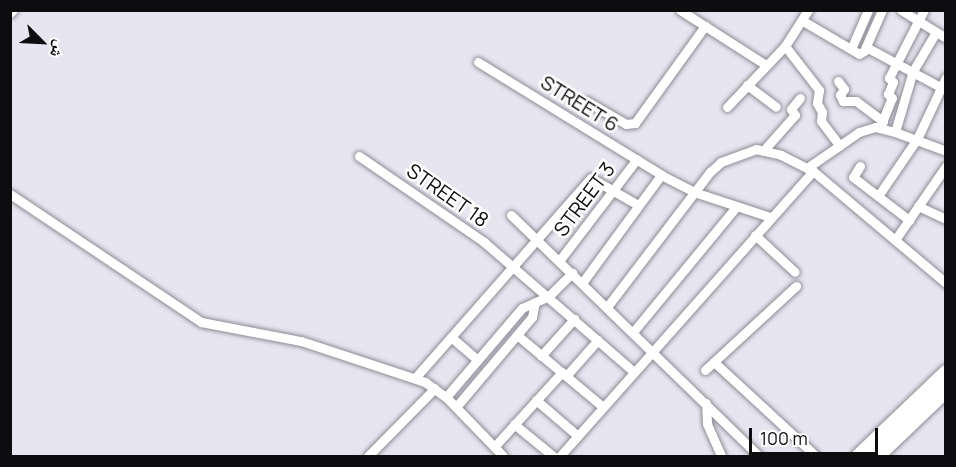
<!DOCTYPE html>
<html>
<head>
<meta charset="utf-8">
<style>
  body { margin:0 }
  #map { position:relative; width:956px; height:467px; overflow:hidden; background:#e7e5f0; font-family:Manrope,"Noto Naskh Arabic",sans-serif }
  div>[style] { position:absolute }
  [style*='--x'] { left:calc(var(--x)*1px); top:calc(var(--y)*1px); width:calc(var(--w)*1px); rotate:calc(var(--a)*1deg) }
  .roads { filter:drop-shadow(0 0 2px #8d8c96) drop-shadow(0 0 2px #8d8c96) }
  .minor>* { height:9px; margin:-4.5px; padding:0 4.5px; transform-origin:4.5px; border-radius:4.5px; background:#fff }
  .trunk>* { height:15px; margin:-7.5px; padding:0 7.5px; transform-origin:7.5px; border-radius:7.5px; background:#fff }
  span { translate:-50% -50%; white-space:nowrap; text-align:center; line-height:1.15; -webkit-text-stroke:5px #fff; paint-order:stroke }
  .street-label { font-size:20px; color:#0d0c0f }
  .frame { position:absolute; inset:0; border:12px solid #0d0c0f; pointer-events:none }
  .north { position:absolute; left:12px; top:12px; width:60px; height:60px; -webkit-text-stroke:4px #fff; paint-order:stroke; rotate:114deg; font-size:16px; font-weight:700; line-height:24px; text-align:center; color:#0d0c0f }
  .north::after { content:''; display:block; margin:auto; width:21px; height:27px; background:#0d0c0f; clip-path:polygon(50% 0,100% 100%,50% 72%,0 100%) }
  .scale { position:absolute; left:749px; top:428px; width:129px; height:27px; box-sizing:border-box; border:3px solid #0d0c0f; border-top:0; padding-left:8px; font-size:18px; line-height:21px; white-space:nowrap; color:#0d0c0f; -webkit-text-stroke:4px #fff; paint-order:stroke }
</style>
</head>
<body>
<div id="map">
  <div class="roads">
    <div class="minor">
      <div style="--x:680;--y:10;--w:102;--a:32.6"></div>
      <div style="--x:901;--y:10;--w:53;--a:31.9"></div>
      <div style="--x:10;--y:13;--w:4;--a:-45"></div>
      <div style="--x:803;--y:21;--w:65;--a:30.5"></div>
      <div style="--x:859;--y:54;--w:6;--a:-31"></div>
      <div style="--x:864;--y:51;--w:45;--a:-66.3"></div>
      <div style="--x:785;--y:46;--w:56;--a:52.3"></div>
      <div style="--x:819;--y:90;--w:13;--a:99"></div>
      <div style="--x:817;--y:103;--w:10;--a:61"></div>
      <div style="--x:822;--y:112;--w:9;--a:96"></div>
      <div style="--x:821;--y:121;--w:31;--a:53"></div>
      <div style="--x:866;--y:47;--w:91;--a:28.3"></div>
      <div style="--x:851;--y:49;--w:43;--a:-66.4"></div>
      <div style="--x:478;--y:62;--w:216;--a:31.6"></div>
      <div style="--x:838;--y:81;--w:10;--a:53"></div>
      <div style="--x:844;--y:89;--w:7;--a:124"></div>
      <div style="--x:840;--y:95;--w:7;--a:63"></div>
      <div style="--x:843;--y:101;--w:13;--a:0"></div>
      <div style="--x:856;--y:101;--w:34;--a:37"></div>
      <div style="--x:747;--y:85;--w:36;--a:37"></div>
      <div style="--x:586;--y:101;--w:46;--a:29.9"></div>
      <div style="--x:626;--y:124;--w:9;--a:-6"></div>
      <div style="--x:635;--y:123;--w:120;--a:-54.2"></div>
      <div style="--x:727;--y:107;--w:84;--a:-46.4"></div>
      <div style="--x:785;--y:46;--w:43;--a:-57.4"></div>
      <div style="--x:880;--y:127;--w:31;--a:-68"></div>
      <div style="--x:892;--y:98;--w:6;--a:-135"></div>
      <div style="--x:888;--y:94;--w:13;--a:-67"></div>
      <div style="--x:893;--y:82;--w:6;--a:-135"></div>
      <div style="--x:889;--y:78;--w:76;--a:-62.8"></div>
      <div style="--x:895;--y:132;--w:64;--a:-73.6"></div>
      <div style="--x:913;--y:71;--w:45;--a:-59.5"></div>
      <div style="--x:763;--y:151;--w:48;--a:-48.4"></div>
      <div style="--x:795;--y:115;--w:7;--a:-124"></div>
      <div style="--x:791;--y:109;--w:14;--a:-51"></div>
      <div style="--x:359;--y:156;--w:152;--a:34.5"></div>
      <div style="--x:484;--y:242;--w:198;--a:40.9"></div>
      <div style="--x:860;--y:166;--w:13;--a:122"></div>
      <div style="--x:853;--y:177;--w:71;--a:37.5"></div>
      <div style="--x:807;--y:168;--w:63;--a:-34.7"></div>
      <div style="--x:859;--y:132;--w:17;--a:-17"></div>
      <div style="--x:875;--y:127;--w:21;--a:14"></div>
      <div style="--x:895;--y:132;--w:54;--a:20.4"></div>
      <div style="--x:10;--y:194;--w:230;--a:33.8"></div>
      <div style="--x:201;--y:322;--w:102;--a:10.8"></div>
      <div style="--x:301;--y:341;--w:131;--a:18.3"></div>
      <div style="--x:425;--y:382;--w:26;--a:36"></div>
      <div style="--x:446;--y:397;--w:82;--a:46"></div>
      <div style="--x:878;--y:196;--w:69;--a:-55.6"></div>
      <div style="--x:917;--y:139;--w:68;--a:-64.9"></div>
      <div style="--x:918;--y:206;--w:31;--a:25"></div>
      <div style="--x:511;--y:215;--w:346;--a:44.2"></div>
      <div style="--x:755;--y:235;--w:54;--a:42.8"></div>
      <div style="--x:895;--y:240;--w:90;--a:-55.4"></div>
      <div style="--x:559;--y:261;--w:128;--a:-52.6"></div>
      <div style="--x:582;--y:283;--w:134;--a:-53.8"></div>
      <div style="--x:661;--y:175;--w:37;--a:27"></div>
      <div style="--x:694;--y:192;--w:80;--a:18.2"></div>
      <div style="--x:607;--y:307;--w:170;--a:-52.7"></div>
      <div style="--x:710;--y:172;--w:15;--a:-42"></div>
      <div style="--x:721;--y:162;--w:37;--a:-20"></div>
      <div style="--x:756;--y:149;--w:26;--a:13"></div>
      <div style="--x:781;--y:155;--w:36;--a:27"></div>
      <div style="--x:813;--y:171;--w:174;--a:40.1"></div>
      <div style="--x:633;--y:332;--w:163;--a:-50.5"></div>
      <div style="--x:517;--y:335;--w:112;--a:39.9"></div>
      <div style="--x:451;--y:337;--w:35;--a:41"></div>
      <div style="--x:541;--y:356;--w:50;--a:-48.3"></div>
      <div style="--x:714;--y:362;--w:139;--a:42.7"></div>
      <div style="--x:705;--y:370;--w:124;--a:-42.7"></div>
      <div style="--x:566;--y:376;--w:48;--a:-48.4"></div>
      <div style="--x:415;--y:378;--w:266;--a:-48.7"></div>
      <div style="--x:591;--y:178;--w:54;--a:29.9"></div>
      <div style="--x:446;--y:397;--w:117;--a:-49.5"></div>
      <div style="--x:522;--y:308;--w:30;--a:-24"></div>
      <div style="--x:549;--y:296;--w:33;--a:-45"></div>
      <div style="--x:536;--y:400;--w:55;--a:40.6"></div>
      <div style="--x:706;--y:403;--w:21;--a:87"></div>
      <div style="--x:707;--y:424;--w:35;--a:66"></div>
      <div style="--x:456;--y:407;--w:118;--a:-49.8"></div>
      <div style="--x:532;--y:317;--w:15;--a:-79"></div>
      <div style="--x:514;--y:424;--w:50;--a:39.4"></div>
      <div style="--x:494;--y:447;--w:101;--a:-47.8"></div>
      <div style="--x:368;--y:456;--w:95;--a:-45.4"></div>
      <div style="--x:560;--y:456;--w:381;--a:-48.4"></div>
    </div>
    <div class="trunk">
      <div style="--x:858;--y:456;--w:122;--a:-43.7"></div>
      <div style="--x:876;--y:456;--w:97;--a:-43.7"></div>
    </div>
  </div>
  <div class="street-label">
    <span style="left:580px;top:103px;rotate:32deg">STREET 6</span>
    <span style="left:448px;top:195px;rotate:35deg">STREET 18</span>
    <span style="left:584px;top:199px;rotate:-53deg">STREET 3</span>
  </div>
  <div class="frame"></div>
  <div class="north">ش</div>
  <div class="scale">100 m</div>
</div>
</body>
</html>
